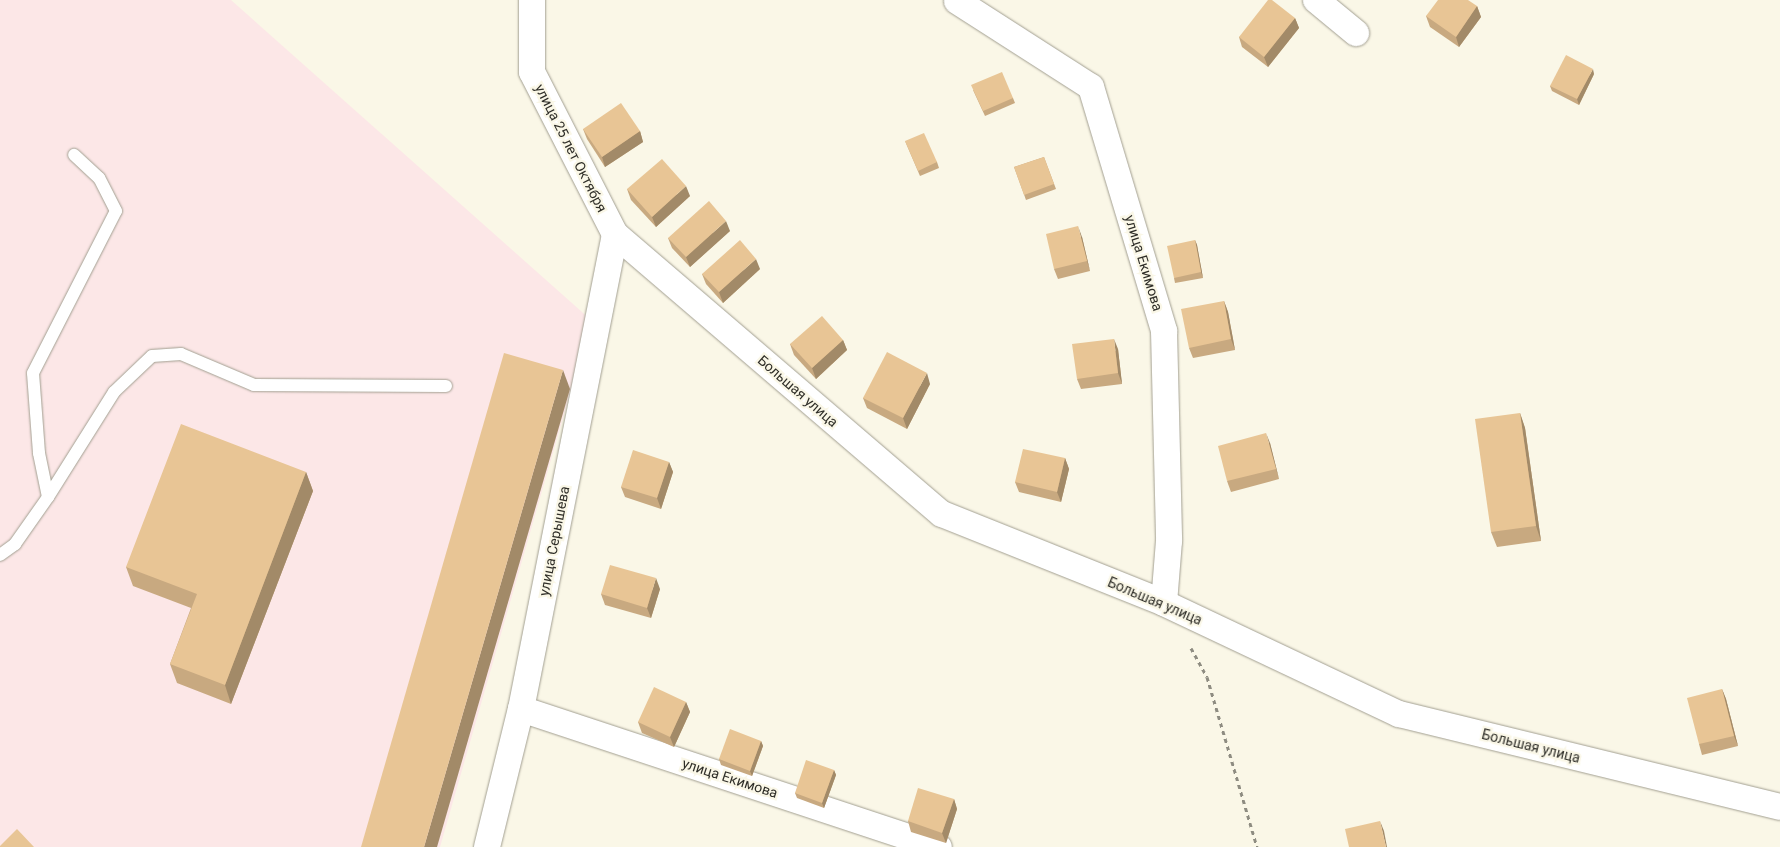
<!DOCTYPE html>
<html>
<head>
<meta charset="utf-8">
<style>
  body { margin:0 }
  #map { position:relative; width:1780px; height:847px; overflow:hidden; background:#faf7e7; font-family:Roboto,sans-serif }
  div>[style] { position:absolute }
  [style*='--x'] { left:calc(var(--x)*1px); top:calc(var(--y)*1px); width:calc(var(--w)*1px); rotate:calc(var(--a)*1deg) }
  .industrial>* { inset:0; background:#fce7e7 }
  .path>* { height:3px; margin-top:-1.5px; transform-origin:0; background:repeating-linear-gradient(90deg,#8e8c81 0 4px,transparent 0 8px) }
  .roads { filter:drop-shadow(0 0 1px #a29f91) drop-shadow(0 0 1px #a29f91) }
  .service>* { height:12px; margin:-6px; padding:0 6px; transform-origin:6px; border-radius:6px; background:#fff }
  .minor>* { height:26px; margin:-13px; padding:0 13px; transform-origin:13px; border-radius:13px; background:#fff }
  .wall>* { inset:0; background:#c8a980 }
  .shaded-wall>* { inset:0; background:#a28a68 }
  .building>* { inset:0; background:#e8c595 }
  span { translate:-50% -50%; white-space:nowrap; text-align:center; line-height:1.15; -webkit-text-stroke:4.5px #faf7e7; paint-order:stroke }
  .street-label { font-size:14px; color:#2f2e28 }
</style>
</head>
<body>
<div id="map">
  <div class="industrial">
    <div style="clip-path:polygon(0 0,231px 0,591px 320px,440px 847px,0 847px)"></div>
  </div>
  <div class="path">
    <div style="--x:1191;--y:648;--w:33;--a:61"></div>
    <div style="--x:1207;--y:677;--w:177;--a:73.6"></div>
  </div>
  <div class="roads">
    <div class="service">
      <div style="--x:48;--y:497;--w:45;--a:-101.6"></div>
      <div style="--x:39;--y:453;--w:80;--a:-94.3"></div>
      <div style="--x:33;--y:373;--w:182;--a:-62.9"></div>
      <div style="--x:116;--y:211;--w:37;--a:-117"></div>
      <div style="--x:99;--y:178;--w:34;--a:-137"></div>
      <div style="--x:0;--y:555;--w:19;--a:-36"></div>
      <div style="--x:15;--y:544;--w:57;--a:-54.9"></div>
      <div style="--x:48;--y:497;--w:124;--a:-57.8"></div>
      <div style="--x:114;--y:392;--w:52;--a:-43.5"></div>
      <div style="--x:152;--y:356;--w:29;--a:-4"></div>
      <div style="--x:181;--y:354;--w:79;--a:23"></div>
      <div style="--x:254;--y:385;--w:192;--a:0.3"></div>
    </div>
    <div class="minor">
      <div style="--x:532;--y:0;--w:72;--a:90"></div>
      <div style="--x:532;--y:72;--w:182;--a:62.9"></div>
      <div style="--x:615;--y:234;--w:430;--a:40.6"></div>
      <div style="--x:942;--y:514;--w:239;--a:21.8"></div>
      <div style="--x:1164;--y:603;--w:260;--a:25.3"></div>
      <div style="--x:1399;--y:714;--w:392;--a:13.7"></div>
      <div style="--x:1316;--y:0;--w:52;--a:39.5"></div>
      <div style="--x:957;--y:1;--w:159;--a:32.7"></div>
      <div style="--x:1091;--y:87;--w:255;--a:73.3"></div>
      <div style="--x:1164;--y:331;--w:210;--a:88.6"></div>
      <div style="--x:1169;--y:541;--w:62;--a:94.6"></div>
      <div style="--x:521;--y:709;--w:440;--a:18.3"></div>
      <div style="--x:487;--y:847;--w:142;--a:-76.2"></div>
      <div style="--x:521;--y:709;--w:484;--a:-78.8"></div>
    </div>
  </div>
  <div class="wall">
    <div style="clip-path:polygon(1477px 6px,1481px 17px,1459px 47px,1430px 27px,1426px 16px)"></div>
    <div style="clip-path:polygon(1295px 18px,1299px 28px,1268px 67px,1242px 47px,1239px 37px)"></div>
    <div style="clip-path:polygon(1594px 74px,1579px 105px,1552px 91px,1550px 86px)"></div>
    <div style="clip-path:polygon(973px 90px,1013px 98px,1015px 103px,985px 116px)"></div>
    <div style="clip-path:polygon(583px 129px,640px 131px,643px 142px,605px 167px,587px 139px)"></div>
    <div style="clip-path:polygon(905px 141px,937px 162px,939px 168px,920px 176px)"></div>
    <div style="clip-path:polygon(1044px 157px,1056px 189px,1026px 200px,1014px 167px)"></div>
    <div style="clip-path:polygon(627px 189px,690px 196px,656px 227px,631px 200px)"></div>
    <div style="clip-path:polygon(730px 231px,690px 267px,672px 248px,668px 238px)"></div>
    <div style="clip-path:polygon(1082px 237px,1090px 271px,1058px 279px,1054px 269px)"></div>
    <div style="clip-path:polygon(1195px 240px,1197px 245px,1203px 278px,1175px 283px,1174px 278px)"></div>
    <div style="clip-path:polygon(760px 269px,723px 303px,706px 284px,702px 274px)"></div>
    <div style="clip-path:polygon(1224px 301px,1228px 312px,1235px 350px,1193px 358px,1189px 348px)"></div>
    <div style="clip-path:polygon(843px 340px,847px 350px,816px 379px,794px 355px,790px 344px)"></div>
    <div style="clip-path:polygon(1118px 349px,1122px 384px,1081px 389px,1077px 379px)"></div>
    <div style="clip-path:polygon(930px 384px,907px 429px,867px 408px,863px 398px)"></div>
    <div style="clip-path:polygon(1520px 413px,1525px 428px,1541px 541px,1497px 547px,1491px 532px)"></div>
    <div style="clip-path:polygon(1270px 443px,1279px 479px,1231px 492px,1227px 481px)"></div>
    <div style="clip-path:polygon(1065px 458px,1069px 469px,1061px 502px,1019px 492px,1015px 482px)"></div>
    <div style="clip-path:polygon(669px 462px,673px 472px,661px 509px,625px 497px,621px 487px)"></div>
    <div style="clip-path:polygon(306px 472px,313px 491px,231px 704px,177px 683px,170px 664px,191px 608px,133px 586px,126px 567px)"></div>
    <div style="clip-path:polygon(660px 589px,651px 618px,605px 605px,601px 594px)"></div>
    <div style="clip-path:polygon(1722px 689px,1726px 699px,1738px 746px,1702px 755px,1699px 744px)"></div>
    <div style="clip-path:polygon(686px 702px,690px 712px,674px 747px,642px 733px,638px 722px)"></div>
    <div style="clip-path:polygon(761px 741px,763px 746px,752px 776px,721px 765px,719px 759px)"></div>
    <div style="clip-path:polygon(834px 770px,836px 775px,824px 808px,797px 798px,795px 793px)"></div>
    <div style="clip-path:polygon(954px 799px,957px 809px,946px 843px,911px 832px,908px 821px)"></div>
  </div>
  <div class="shaded-wall">
    <div style="clip-path:polygon(1477px 6px,1481px 17px,1459px 47px,1456px 37px)"></div>
    <div style="clip-path:polygon(1295px 18px,1299px 28px,1268px 67px,1264px 57px)"></div>
    <div style="clip-path:polygon(1593px 69px,1594px 74px,1579px 105px,1577px 99px)"></div>
    <div style="clip-path:polygon(640px 131px,643px 142px,605px 167px,602px 157px)"></div>
    <div style="clip-path:polygon(686px 186px,690px 196px,656px 227px,652px 217px)"></div>
    <div style="clip-path:polygon(726px 221px,730px 231px,690px 267px,686px 257px)"></div>
    <div style="clip-path:polygon(1078px 226px,1082px 237px,1090px 271px,1087px 261px)"></div>
    <div style="clip-path:polygon(1195px 240px,1197px 245px,1203px 278px,1201px 272px)"></div>
    <div style="clip-path:polygon(756px 259px,760px 269px,723px 303px,719px 292px)"></div>
    <div style="clip-path:polygon(1224px 301px,1228px 312px,1235px 350px,1231px 339px)"></div>
    <div style="clip-path:polygon(1114px 339px,1118px 349px,1122px 384px,1118px 373px)"></div>
    <div style="clip-path:polygon(843px 340px,847px 350px,816px 379px,812px 368px)"></div>
    <div style="clip-path:polygon(563px 370px,570px 389px,437px 847px,424px 847px)"></div>
    <div style="clip-path:polygon(927px 373px,930px 384px,907px 429px,903px 418px)"></div>
    <div style="clip-path:polygon(1520px 413px,1525px 428px,1541px 541px,1536px 526px)"></div>
    <div style="clip-path:polygon(1266px 433px,1270px 443px,1279px 479px,1276px 469px)"></div>
    <div style="clip-path:polygon(1065px 458px,1069px 469px,1061px 502px,1057px 492px)"></div>
    <div style="clip-path:polygon(669px 462px,673px 472px,661px 509px,657px 498px)"></div>
    <div style="clip-path:polygon(306px 472px,313px 491px,231px 704px,225px 685px)"></div>
    <div style="clip-path:polygon(656px 578px,660px 589px,651px 618px,647px 608px)"></div>
    <div style="clip-path:polygon(1722px 689px,1726px 699px,1738px 746px,1734px 736px)"></div>
    <div style="clip-path:polygon(686px 702px,690px 712px,674px 747px,670px 737px)"></div>
    <div style="clip-path:polygon(761px 741px,763px 746px,752px 776px,750px 771px)"></div>
    <div style="clip-path:polygon(834px 770px,836px 775px,824px 808px,822px 803px)"></div>
    <div style="clip-path:polygon(954px 799px,957px 809px,946px 843px,942px 833px)"></div>
    <div style="clip-path:polygon(1380px 821px,1384px 831px,1387px 847px,1386px 847px)"></div>
  </div>
  <div class="building">
    <div style="clip-path:polygon(1268px 0,1272px 0,1295px 18px,1264px 57px,1239px 37px)"></div>
    <div style="clip-path:polygon(1438px 0,1468px 0,1477px 6px,1456px 37px,1426px 16px)"></div>
    <div style="clip-path:polygon(1566px 55px,1593px 69px,1577px 99px,1550px 86px)"></div>
    <div style="clip-path:polygon(1002px 72px,1013px 98px,983px 111px,971px 85px)"></div>
    <div style="clip-path:polygon(621px 103px,640px 131px,602px 157px,583px 129px)"></div>
    <div style="clip-path:polygon(924px 133px,937px 162px,918px 171px,905px 141px)"></div>
    <div style="clip-path:polygon(1044px 157px,1054px 184px,1024px 195px,1014px 167px)"></div>
    <div style="clip-path:polygon(662px 159px,686px 186px,652px 217px,627px 189px)"></div>
    <div style="clip-path:polygon(709px 201px,726px 221px,686px 257px,668px 238px)"></div>
    <div style="clip-path:polygon(1078px 226px,1087px 261px,1054px 269px,1046px 234px)"></div>
    <div style="clip-path:polygon(740px 240px,756px 259px,719px 292px,702px 274px)"></div>
    <div style="clip-path:polygon(1195px 240px,1201px 272px,1174px 278px,1167px 246px)"></div>
    <div style="clip-path:polygon(1224px 301px,1231px 339px,1189px 348px,1181px 309px)"></div>
    <div style="clip-path:polygon(822px 316px,843px 340px,812px 368px,790px 344px)"></div>
    <div style="clip-path:polygon(1114px 339px,1118px 373px,1077px 379px,1072px 344px)"></div>
    <div style="clip-path:polygon(887px 352px,927px 373px,903px 418px,863px 398px)"></div>
    <div style="clip-path:polygon(504px 353px,563px 370px,424px 847px,361px 847px)"></div>
    <div style="clip-path:polygon(1520px 413px,1536px 526px,1491px 532px,1475px 419px)"></div>
    <div style="clip-path:polygon(181px 424px,306px 472px,225px 685px,170px 664px,197px 594px,126px 567px)"></div>
    <div style="clip-path:polygon(1266px 433px,1276px 469px,1227px 481px,1218px 446px)"></div>
    <div style="clip-path:polygon(1023px 449px,1065px 458px,1057px 492px,1015px 482px)"></div>
    <div style="clip-path:polygon(633px 450px,669px 462px,657px 498px,621px 487px)"></div>
    <div style="clip-path:polygon(610px 565px,656px 578px,647px 608px,601px 594px)"></div>
    <div style="clip-path:polygon(654px 687px,686px 702px,670px 737px,638px 722px)"></div>
    <div style="clip-path:polygon(1722px 689px,1734px 736px,1699px 744px,1687px 698px)"></div>
    <div style="clip-path:polygon(730px 729px,761px 741px,750px 771px,719px 759px)"></div>
    <div style="clip-path:polygon(806px 760px,834px 770px,822px 803px,795px 793px)"></div>
    <div style="clip-path:polygon(918px 788px,954px 799px,942px 833px,908px 821px)"></div>
    <div style="clip-path:polygon(1380px 821px,1386px 847px,1349px 847px,1345px 829px)"></div>
    <div style="clip-path:polygon(17px 829px,34px 847px,0 847px,0 846px)"></div>
  </div>
  <div class="street-label">
    <span style="left:571px;top:148px;rotate:63deg">улица 25 лет Октября</span>
    <span style="left:1144px;top:263px;rotate:73deg">улица Екимова</span>
    <span style="left:798px;top:391px;rotate:41deg">Большая улица</span>
    <span style="left:554px;top:541px;rotate:-79deg">улица Серышева</span>
    <span style="left:1155px;top:601px;rotate:23deg">Большая улица</span>
    <span style="left:1531px;top:746px;rotate:14deg">Большая улица</span>
    <span style="left:730px;top:778px;rotate:18deg">улица Екимова</span>
  </div>
</div>
</body>
</html>
